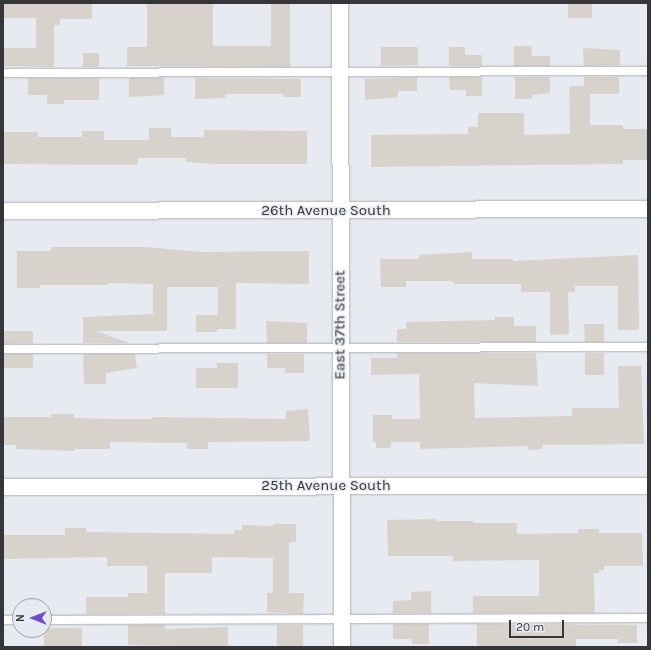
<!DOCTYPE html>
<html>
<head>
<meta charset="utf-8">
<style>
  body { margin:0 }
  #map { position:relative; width:651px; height:650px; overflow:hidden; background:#e7eaf1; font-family:Karla,sans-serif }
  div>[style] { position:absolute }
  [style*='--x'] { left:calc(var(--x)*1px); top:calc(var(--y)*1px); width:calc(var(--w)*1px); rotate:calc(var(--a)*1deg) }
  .building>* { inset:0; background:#d7d2cc }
  .roads { filter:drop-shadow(0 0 1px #adb0b7) drop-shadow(0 0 1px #adb0b7) }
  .service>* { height:8px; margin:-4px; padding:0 4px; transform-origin:4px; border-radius:4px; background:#fff }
  .minor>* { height:16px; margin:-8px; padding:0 8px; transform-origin:8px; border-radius:8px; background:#fff }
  span { translate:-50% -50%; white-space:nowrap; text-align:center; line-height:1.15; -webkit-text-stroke:3px #e7eaf1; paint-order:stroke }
  .street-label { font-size:15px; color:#353639 }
  .frame { position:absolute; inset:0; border:4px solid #353639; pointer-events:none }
  .north { position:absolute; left:12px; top:598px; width:40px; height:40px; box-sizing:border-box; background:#e7eaf1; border:1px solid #a0a2a7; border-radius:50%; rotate:270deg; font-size:11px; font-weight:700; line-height:16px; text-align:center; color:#353639 }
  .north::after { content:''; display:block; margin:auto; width:14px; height:18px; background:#6f4dc6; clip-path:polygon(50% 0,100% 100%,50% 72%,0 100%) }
  .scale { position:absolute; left:509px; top:620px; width:55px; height:18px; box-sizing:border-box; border:2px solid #353639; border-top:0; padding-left:5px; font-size:12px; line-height:14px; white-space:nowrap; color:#353639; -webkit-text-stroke:3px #e7eaf1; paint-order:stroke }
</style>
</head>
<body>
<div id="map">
  <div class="building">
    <div style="clip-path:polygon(3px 3px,92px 3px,92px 19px,60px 19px,60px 25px,54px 25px,54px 67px,3px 66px,3px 48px,36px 48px,36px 18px,3px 18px)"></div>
    <div style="clip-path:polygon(147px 3px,213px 3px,213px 46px,271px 46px,271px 3px,290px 3px,290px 67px,127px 66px,127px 47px,147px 47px)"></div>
    <div style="clip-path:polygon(568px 3px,592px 3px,592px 18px,568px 18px)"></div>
    <div style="clip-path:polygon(514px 46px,531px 46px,532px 56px,550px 56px,550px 66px,514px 66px)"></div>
    <div style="clip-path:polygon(381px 47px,418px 47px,418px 65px,381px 66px)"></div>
    <div style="clip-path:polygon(449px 47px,465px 47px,465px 55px,482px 55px,482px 66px,449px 66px)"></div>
    <div style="clip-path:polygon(583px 48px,620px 50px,620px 65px,584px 66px)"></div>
    <div style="clip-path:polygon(83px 53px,99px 53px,99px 67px,83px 67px)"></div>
    <div style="clip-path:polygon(417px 77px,417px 91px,398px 91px,398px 97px,365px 100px,365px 79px)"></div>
    <div style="clip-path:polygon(449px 77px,482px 77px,482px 96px,466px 96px,466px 90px,450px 90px)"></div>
    <div style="clip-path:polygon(515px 77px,550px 77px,550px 93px,532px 95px,532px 99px,515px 99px)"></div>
    <div style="clip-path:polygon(584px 77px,619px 77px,619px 94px,590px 94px,590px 125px,623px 125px,623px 129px,648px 129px,648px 160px,623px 160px,623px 164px,371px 167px,371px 135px,468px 134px,468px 127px,478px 127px,478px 113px,524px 113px,524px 135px,570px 134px,569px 86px,584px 86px)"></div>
    <div style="clip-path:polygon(28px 78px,99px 78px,99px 100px,64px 100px,64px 104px,47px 104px,47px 95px,28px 95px)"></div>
    <div style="clip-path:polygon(129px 78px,164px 78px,164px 95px,129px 97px)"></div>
    <div style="clip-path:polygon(195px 78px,301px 79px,301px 97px,283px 97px,283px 94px,225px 94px,225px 98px,195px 99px)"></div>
    <div style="clip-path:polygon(149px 128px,171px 128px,171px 137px,204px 137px,204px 130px,307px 131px,307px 164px,216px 164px,186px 162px,186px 159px,183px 158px,138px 158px,138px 165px,3px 164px,3px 132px,38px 132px,38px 137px,82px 137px,82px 131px,104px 131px,104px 140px,149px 140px)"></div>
    <div style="clip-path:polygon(51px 247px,146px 247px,200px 252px,309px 251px,309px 284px,236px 283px,236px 329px,217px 329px,217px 332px,196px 332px,196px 315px,218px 315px,218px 287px,167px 287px,167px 331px,96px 331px,129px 343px,83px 343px,83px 317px,153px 314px,153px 284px,108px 283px,108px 285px,40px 285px,40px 288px,17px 288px,17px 251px,51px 251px)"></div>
    <div style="clip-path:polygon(472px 252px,472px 259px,513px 259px,513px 261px,638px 255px,639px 330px,618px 330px,618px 286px,575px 286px,575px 292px,568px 292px,569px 334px,550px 335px,550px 292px,521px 292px,521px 284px,455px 284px,452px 281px,406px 281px,406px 287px,381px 287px,380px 259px,419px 259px,419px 255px)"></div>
    <div style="clip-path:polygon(495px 317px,514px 317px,514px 326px,536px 326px,536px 342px,397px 342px,397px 329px,406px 329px,406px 322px,495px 320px)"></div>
    <div style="clip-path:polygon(266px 321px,307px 323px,307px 343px,267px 343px)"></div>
    <div style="clip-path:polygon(584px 324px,604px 324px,604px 342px,585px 342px)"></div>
    <div style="clip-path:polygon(3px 331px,33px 331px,33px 343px,3px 344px)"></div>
    <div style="clip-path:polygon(397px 353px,536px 353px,538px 386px,474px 383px,475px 418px,572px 416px,572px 408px,619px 408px,618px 366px,641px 366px,644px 444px,542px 445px,542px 449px,528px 450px,528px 446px,420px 449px,420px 442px,391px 442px,391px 448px,376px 448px,376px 442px,373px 442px,373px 415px,392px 415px,392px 419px,420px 419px,419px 374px,371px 375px,371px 358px,397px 358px)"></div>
    <div style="clip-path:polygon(585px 353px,604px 353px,604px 375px,585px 375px)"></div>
    <div style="clip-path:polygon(3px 354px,33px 354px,33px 368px,3px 368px)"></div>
    <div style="clip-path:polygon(83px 354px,135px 354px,137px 368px,106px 373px,106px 384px,84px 384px)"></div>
    <div style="clip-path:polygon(267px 354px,304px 354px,304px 373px,285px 373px,285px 368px,267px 368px)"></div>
    <div style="clip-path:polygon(217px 363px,238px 363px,238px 388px,196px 388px,196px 368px,217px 368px)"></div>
    <div style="clip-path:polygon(308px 409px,310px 441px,208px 442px,208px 449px,187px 449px,187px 443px,110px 442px,110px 449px,74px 449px,74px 451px,16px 449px,16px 445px,3px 445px,3px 417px,51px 417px,51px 414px,74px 414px,74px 418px,110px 419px,152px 419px,152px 417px,286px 419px,286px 411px)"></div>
    <div style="clip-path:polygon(436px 519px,436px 521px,473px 521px,473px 523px,517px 523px,517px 534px,578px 533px,578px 529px,599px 529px,599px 533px,642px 533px,643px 566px,604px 566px,604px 570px,599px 570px,599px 573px,594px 573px,595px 613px,473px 613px,473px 596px,539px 596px,539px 560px,453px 561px,453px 556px,388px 556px,387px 520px)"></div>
    <div style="clip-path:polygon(273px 524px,296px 524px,296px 542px,289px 542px,289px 593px,304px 593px,303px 614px,267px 612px,267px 593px,273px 593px,273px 558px,212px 557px,212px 573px,165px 573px,165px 614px,86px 614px,86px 597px,128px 597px,128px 593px,147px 593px,147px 566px,107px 566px,107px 557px,3px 559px,3px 535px,65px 535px,65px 528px,86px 528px,86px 532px,234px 534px,234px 530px,242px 530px,242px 525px,273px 526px)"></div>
    <div style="clip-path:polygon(431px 591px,431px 613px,393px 613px,393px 601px,411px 600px,411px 592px)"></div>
    <div style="clip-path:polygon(393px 624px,429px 624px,429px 644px,412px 644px,412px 639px,393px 639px)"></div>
    <div style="clip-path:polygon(477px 624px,637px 625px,637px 643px,618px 643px,618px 639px,576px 639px,576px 647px,477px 647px)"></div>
    <div style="clip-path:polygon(128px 625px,165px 625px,165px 629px,228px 627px,228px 647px,128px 645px)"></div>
    <div style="clip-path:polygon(277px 625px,303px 625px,303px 647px,277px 647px)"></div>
    <div style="clip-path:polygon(44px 628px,82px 628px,82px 647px,44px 647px)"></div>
  </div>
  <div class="roads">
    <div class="service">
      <div style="--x:3;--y:73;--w:645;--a:-0.18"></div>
      <div style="--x:3;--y:349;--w:645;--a:-0.18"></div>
      <div style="--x:3;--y:620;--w:17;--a:0"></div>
      <div style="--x:44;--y:620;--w:604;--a:-0.19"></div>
    </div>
    <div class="minor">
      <div style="--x:340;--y:3;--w:644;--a:89.82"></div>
      <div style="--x:3;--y:211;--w:645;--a:-0.18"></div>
      <div style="--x:3;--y:487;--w:645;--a:-0.09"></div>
    </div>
  </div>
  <div class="street-label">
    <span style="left:326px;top:211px">26th Avenue South</span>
    <span style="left:340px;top:325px;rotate:-90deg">East 37th Street</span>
    <span style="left:326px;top:486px">25th Avenue South</span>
  </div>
  <div class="frame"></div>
  <div class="north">N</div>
  <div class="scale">20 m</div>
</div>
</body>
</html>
